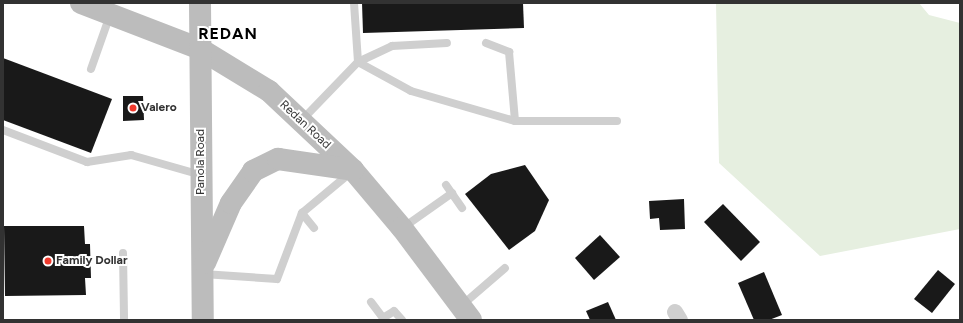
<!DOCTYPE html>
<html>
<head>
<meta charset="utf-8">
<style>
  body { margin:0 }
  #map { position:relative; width:963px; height:323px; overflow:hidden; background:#fff; font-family:Figtree,sans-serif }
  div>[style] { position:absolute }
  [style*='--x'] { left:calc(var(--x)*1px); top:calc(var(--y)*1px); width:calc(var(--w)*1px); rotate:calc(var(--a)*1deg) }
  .green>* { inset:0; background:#e6efe0 }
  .building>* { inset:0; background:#191919 }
  .lane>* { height:8px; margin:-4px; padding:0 4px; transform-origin:4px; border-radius:4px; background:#cfcfcf }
  .street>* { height:16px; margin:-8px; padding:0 8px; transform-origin:8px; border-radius:8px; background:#cfcfcf }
  .secondary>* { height:22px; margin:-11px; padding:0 11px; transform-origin:11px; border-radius:11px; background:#bcbcbc }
  .dots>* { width:11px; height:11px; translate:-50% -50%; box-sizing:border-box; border:2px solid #fff; border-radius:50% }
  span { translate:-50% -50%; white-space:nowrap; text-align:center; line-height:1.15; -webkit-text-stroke:4px #fff; paint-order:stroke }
  .poi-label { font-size:12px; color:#323232; font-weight:700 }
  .left { translate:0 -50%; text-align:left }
  .street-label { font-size:12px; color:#323232 }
  .district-label { font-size:16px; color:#000; font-weight:700; letter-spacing:1px }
  .frame { position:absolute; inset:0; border:4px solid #323232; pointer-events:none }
</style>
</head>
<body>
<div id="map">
  <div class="green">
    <div style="clip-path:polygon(716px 3px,919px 3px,929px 15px,960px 23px,960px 229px,820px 256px,719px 163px)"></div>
  </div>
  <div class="building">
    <div style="clip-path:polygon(362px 3px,523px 3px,524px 28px,363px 33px)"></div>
    <div style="clip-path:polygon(3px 58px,112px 99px,91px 153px,3px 120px)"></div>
    <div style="clip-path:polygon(123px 96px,143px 96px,144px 120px,123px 121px)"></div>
    <div style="clip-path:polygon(525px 165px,549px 200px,535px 231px,509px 250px,465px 194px,491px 174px)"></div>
    <div style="clip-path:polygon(684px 199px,685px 229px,660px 230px,659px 218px,650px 219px,649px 201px)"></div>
    <div style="clip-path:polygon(723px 204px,760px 242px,741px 261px,704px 222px)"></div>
    <div style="clip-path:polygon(4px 226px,84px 226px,85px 244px,90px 244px,91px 278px,85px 278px,86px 295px,5px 296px)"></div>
    <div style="clip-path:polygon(600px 235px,620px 257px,594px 280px,575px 258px)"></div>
    <div style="clip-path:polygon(938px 270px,955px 284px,932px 313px,914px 299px)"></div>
    <div style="clip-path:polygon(764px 272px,782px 315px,769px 320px,754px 320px,738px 283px)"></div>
    <div style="clip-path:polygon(608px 302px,616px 320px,590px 320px,586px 311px)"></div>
  </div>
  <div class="lane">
    <div style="--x:354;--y:3;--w:59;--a:86.1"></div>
    <div style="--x:358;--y:62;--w:38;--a:-25"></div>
    <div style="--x:392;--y:46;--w:55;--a:-3.1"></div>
    <div style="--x:486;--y:43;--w:25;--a:21"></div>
    <div style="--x:509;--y:52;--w:69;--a:85"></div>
    <div style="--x:91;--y:69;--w:57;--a:-70.6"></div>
    <div style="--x:301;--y:121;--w:82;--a:-46"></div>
    <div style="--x:358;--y:62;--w:60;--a:28.7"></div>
    <div style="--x:411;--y:91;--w:108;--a:16.1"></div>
    <div style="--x:515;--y:121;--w:102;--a:0"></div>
    <div style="--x:3;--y:130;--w:90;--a:20.9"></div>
    <div style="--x:87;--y:162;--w:45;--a:-9"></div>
    <div style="--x:131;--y:155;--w:73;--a:15.9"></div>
    <div style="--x:446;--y:185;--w:28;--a:55"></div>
    <div style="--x:404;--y:227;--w:59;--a:-35.3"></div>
    <div style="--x:314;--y:228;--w:19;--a:-129"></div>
    <div style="--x:302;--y:213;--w:62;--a:-39.8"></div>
    <div style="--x:123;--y:253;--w:67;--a:89.1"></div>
    <div style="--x:203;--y:274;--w:74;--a:3.9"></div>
    <div style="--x:277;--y:279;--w:71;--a:-69.3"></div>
    <div style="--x:371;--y:302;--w:20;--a:53"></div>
    <div style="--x:383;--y:318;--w:13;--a:-32"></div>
    <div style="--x:394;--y:311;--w:12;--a:48"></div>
    <div style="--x:461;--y:306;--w:58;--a:-40.8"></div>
  </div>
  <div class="street">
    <div style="--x:675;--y:312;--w:9;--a:58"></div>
  </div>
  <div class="secondary">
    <div style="--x:81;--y:3;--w:128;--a:21.1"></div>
    <div style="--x:200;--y:49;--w:81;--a:31.3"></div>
    <div style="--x:269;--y:91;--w:115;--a:43.2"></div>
    <div style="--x:353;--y:170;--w:76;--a:49.8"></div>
    <div style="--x:402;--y:228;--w:115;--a:53.1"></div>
    <div style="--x:200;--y:3;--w:317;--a:89.5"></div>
    <div style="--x:205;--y:263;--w:65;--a:-66.6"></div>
    <div style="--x:231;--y:203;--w:39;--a:-55"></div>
    <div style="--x:253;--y:171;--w:28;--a:-26"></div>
    <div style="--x:278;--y:159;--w:76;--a:8.3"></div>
  </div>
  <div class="dots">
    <div style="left:133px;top:108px;background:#f03a2d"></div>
    <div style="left:48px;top:261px;background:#f03a2d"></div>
  </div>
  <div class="poi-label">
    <span class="left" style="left:141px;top:108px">Valero</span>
    <span class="left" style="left:56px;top:261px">Family Dollar</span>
  </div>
  <div class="street-label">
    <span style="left:305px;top:125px;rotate:43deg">Redan Road</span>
    <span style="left:201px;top:162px;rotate:-90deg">Panola Road</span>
  </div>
  <div class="district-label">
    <span style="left:228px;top:34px">REDAN</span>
  </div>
  <div class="frame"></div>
</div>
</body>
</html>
